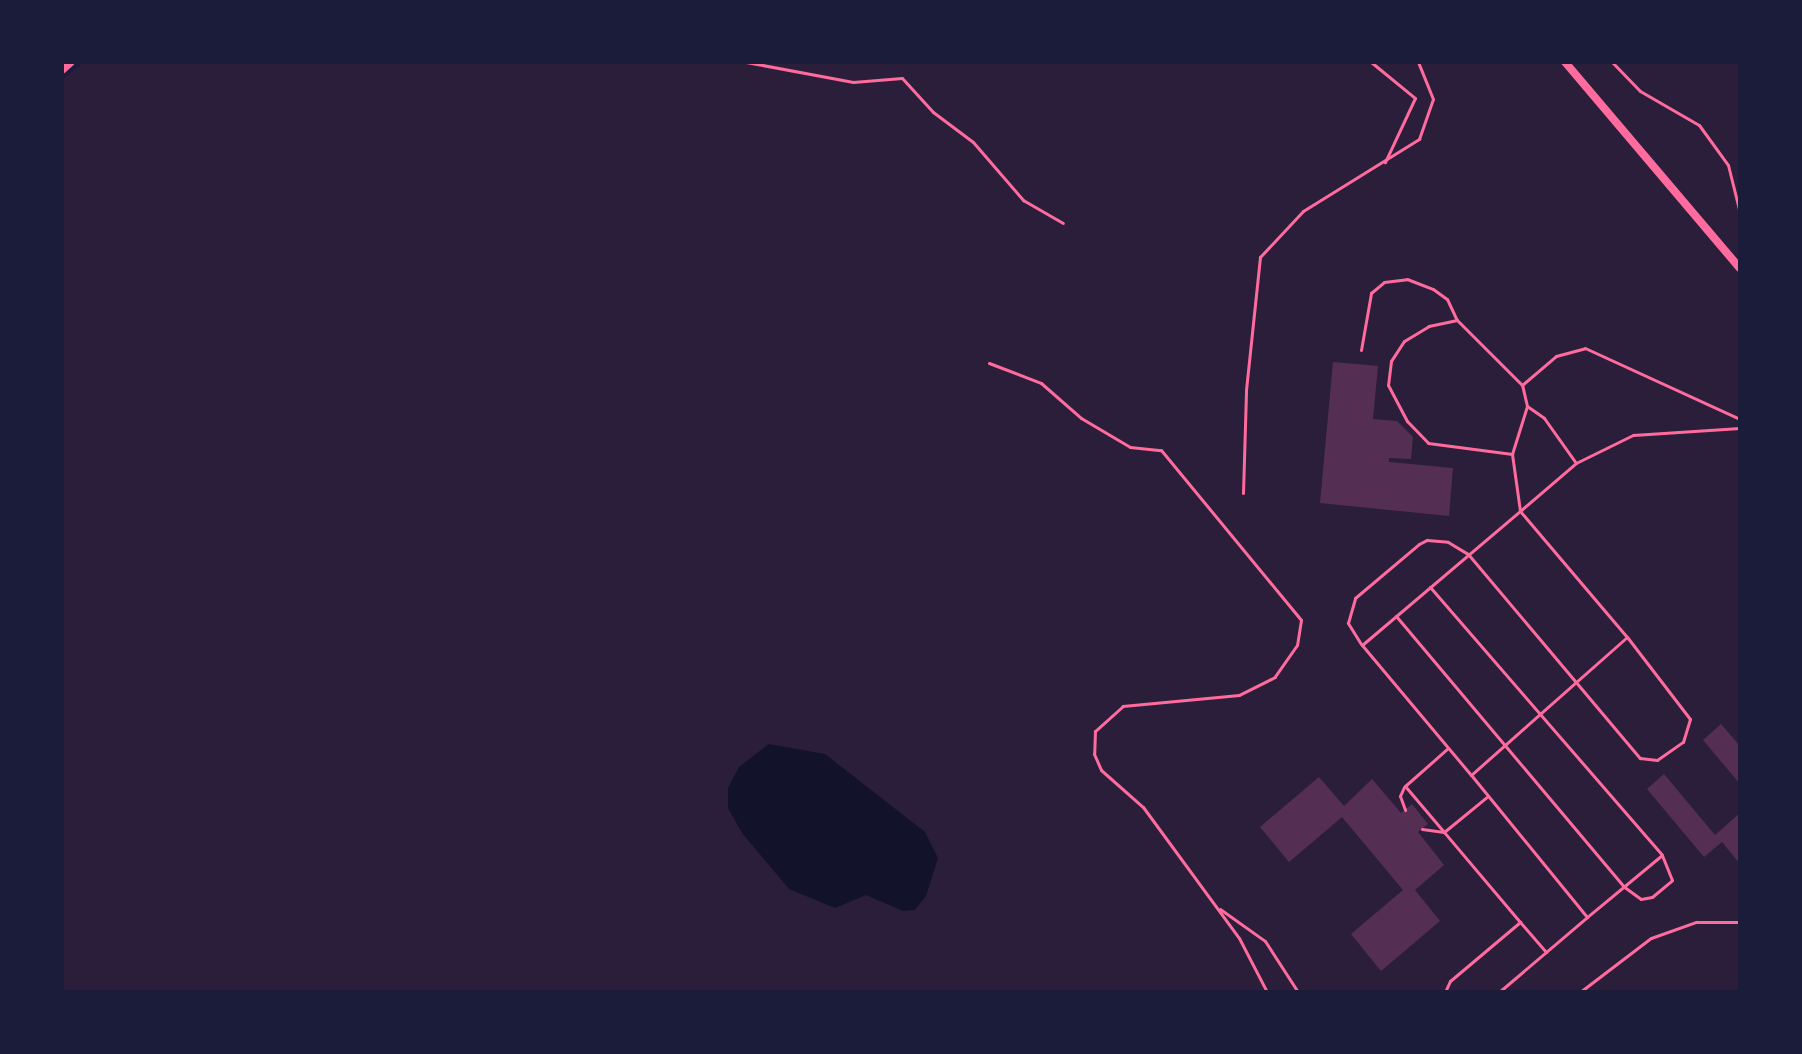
<!DOCTYPE html>
<html>
<head>
<meta charset="utf-8">
<style>
  body { margin:0 }
  #map { position:relative; width:1802px; height:1054px; overflow:hidden; background:#1b1b3a; font-family:Lato,sans-serif }
  div>[style] { position:absolute }
  [style*='--x'] { left:calc(var(--x)*1px); top:calc(var(--y)*1px); width:calc(var(--w)*1px); rotate:calc(var(--a)*1deg) }
  .green>* { inset:0; background:#2a1e3b }
  .water>* { inset:0; background:#12122b }
  .building>* { inset:0; background:#542f53 }
  .path>* { height:3px; margin:-1.5px; padding:0 1.5px; transform-origin:1.5px; border-radius:1.5px; background:#ff6b9d }
  .service>* { height:3px; margin:-1.5px; padding:0 1.5px; transform-origin:1.5px; border-radius:1.5px; background:#ff6b9d }
  .tertiary>* { height:8px; margin:-4px; padding:0 4px; transform-origin:4px; border-radius:4px; background:#ff6b9d }
  span { translate:-50% -50%; white-space:nowrap; text-align:center; line-height:1.15; -webkit-text-stroke:8px #1b1b3a; paint-order:stroke }
  .frame { position:absolute; inset:0; border:64px solid #1b1b3a; pointer-events:none }
</style>
</head>
<body>
<div id="map">
  <div class="green">
    <div style="clip-path:polygon(84px 62px,1740px 62px,1740px 992px,62px 992px,62px 80px)"></div>
  </div>
  <div class="water">
    <div style="clip-path:polygon(769px 744px,825px 754px,925px 832px,938px 858px,926px 896px,915px 910px,903px 911px,866px 895px,835px 908px,789px 889px,742px 833px,728px 808px,728px 788px,739px 767px)"></div>
  </div>
  <div class="building">
    <div style="clip-path:polygon(1333px 362px,1378px 366px,1373px 419px,1397px 421px,1413px 437px,1411px 459px,1389px 458px,1389px 462px,1453px 468px,1449px 516px,1320px 503px)"></div>
    <div style="clip-path:polygon(1721px 724px,1740px 746px,1740px 784px,1703px 740px)"></div>
    <div style="clip-path:polygon(1664px 774px,1715px 835px,1740px 813px,1740px 864px,1722px 842px,1704px 857px,1647px 789px)"></div>
    <div style="clip-path:polygon(1319px 777px,1344px 806px,1372px 779px,1401px 813px,1412px 804px,1428px 824px,1418px 832px,1444px 865px,1415px 890px,1440px 921px,1381px 971px,1351px 934px,1403px 890px,1342px 817px,1289px 862px,1260px 827px)"></div>
  </div>
  <div class="path">
    <div style="--x:746;--y:62;--w:109;--a:10.6"></div>
    <div style="--x:853;--y:82;--w:49;--a:-4.7"></div>
    <div style="--x:902;--y:78;--w:46;--a:47.6"></div>
    <div style="--x:933;--y:112;--w:50;--a:36.9"></div>
    <div style="--x:973;--y:142;--w:77;--a:49.2"></div>
    <div style="--x:1023;--y:200;--w:46;--a:29.9"></div>
    <div style="--x:1371;--y:62;--w:57;--a:39.3"></div>
    <div style="--x:1415;--y:98;--w:71;--a:115.1"></div>
    <div style="--x:1612;--y:62;--w:40;--a:46"></div>
    <div style="--x:1640;--y:91;--w:68;--a:30"></div>
    <div style="--x:1699;--y:125;--w:49;--a:54.1"></div>
    <div style="--x:1728;--y:165;--w:49;--a:76"></div>
    <div style="--x:1243;--y:493;--w:103;--a:-88.3"></div>
    <div style="--x:1246;--y:390;--w:134;--a:-84"></div>
    <div style="--x:1260;--y:257;--w:63;--a:-46.9"></div>
    <div style="--x:1303;--y:211;--w:137;--a:-31.8"></div>
    <div style="--x:1419;--y:139;--w:42;--a:-70.7"></div>
    <div style="--x:1433;--y:99;--w:40;--a:-112"></div>
  </div>
  <div class="service">
    <div style="--x:1361;--y:350;--w:58;--a:-80"></div>
    <div style="--x:1371;--y:293;--w:17;--a:-40"></div>
    <div style="--x:1384;--y:282;--w:23;--a:-7"></div>
    <div style="--x:1407;--y:279;--w:28;--a:21"></div>
    <div style="--x:1433;--y:289;--w:17;--a:36"></div>
    <div style="--x:1447;--y:299;--w:23;--a:65"></div>
    <div style="--x:989;--y:363;--w:56;--a:21"></div>
    <div style="--x:1041;--y:383;--w:53;--a:41.2"></div>
    <div style="--x:1081;--y:418;--w:57;--a:30.6"></div>
    <div style="--x:1130;--y:447;--w:31;--a:6"></div>
    <div style="--x:1161;--y:450;--w:220;--a:50.5"></div>
    <div style="--x:1301;--y:620;--w:25;--a:99"></div>
    <div style="--x:1297;--y:645;--w:39;--a:125"></div>
    <div style="--x:1275;--y:677;--w:40;--a:153.4"></div>
    <div style="--x:1239;--y:695;--w:117;--a:174.6"></div>
    <div style="--x:1123;--y:706;--w:38;--a:138"></div>
    <div style="--x:1095;--y:731;--w:23;--a:92"></div>
    <div style="--x:1094;--y:754;--w:17;--a:66"></div>
    <div style="--x:1101;--y:770;--w:56;--a:41.4"></div>
    <div style="--x:1143;--y:807;--w:162;--a:53.8"></div>
    <div style="--x:1239;--y:938;--w:61;--a:62.6"></div>
    <div style="--x:1522;--y:385;--w:45;--a:-40.5"></div>
    <div style="--x:1556;--y:356;--w:30;--a:-15"></div>
    <div style="--x:1585;--y:348;--w:170;--a:24.6"></div>
    <div style="--x:1527;--y:406;--w:21;--a:35"></div>
    <div style="--x:1544;--y:418;--w:55;--a:54.6"></div>
    <div style="--x:1512;--y:454;--w:50;--a:-72.6"></div>
    <div style="--x:1527;--y:406;--w:22;--a:-103"></div>
    <div style="--x:1522;--y:385;--w:92;--a:-135"></div>
    <div style="--x:1457;--y:320;--w:29;--a:168"></div>
    <div style="--x:1429;--y:326;--w:29;--a:149"></div>
    <div style="--x:1404;--y:341;--w:24;--a:123"></div>
    <div style="--x:1391;--y:361;--w:24;--a:97"></div>
    <div style="--x:1388;--y:385;--w:41;--a:62.2"></div>
    <div style="--x:1407;--y:421;--w:30;--a:46"></div>
    <div style="--x:1428;--y:443;--w:85;--a:7.5"></div>
    <div style="--x:1512;--y:454;--w:58;--a:82"></div>
    <div style="--x:1520;--y:511;--w:165;--a:49.7"></div>
    <div style="--x:1627;--y:637;--w:208;--a:138.5"></div>
    <div style="--x:1471;--y:775;--w:170;--a:-130"></div>
    <div style="--x:1362;--y:645;--w:207;--a:-40.3"></div>
    <div style="--x:1520;--y:511;--w:74;--a:-40.6"></div>
    <div style="--x:1576;--y:463;--w:64;--a:-26.2"></div>
    <div style="--x:1633;--y:435;--w:107;--a:-3.7"></div>
    <div style="--x:1430;--y:587;--w:354;--a:49.1"></div>
    <div style="--x:1662;--y:855;--w:97;--a:140.4"></div>
    <div style="--x:1587;--y:917;--w:183;--a:-129.2"></div>
    <div style="--x:1396;--y:616;--w:353;--a:49.9"></div>
    <div style="--x:1623;--y:886;--w:22;--a:36"></div>
    <div style="--x:1641;--y:899;--w:11;--a:-10"></div>
    <div style="--x:1652;--y:897;--w:26;--a:-40"></div>
    <div style="--x:1672;--y:880;--w:27;--a:-112"></div>
    <div style="--x:1361;--y:644;--w:25;--a:-122"></div>
    <div style="--x:1348;--y:623;--w:26;--a:-74"></div>
    <div style="--x:1355;--y:598;--w:84;--a:-40.2"></div>
    <div style="--x:1419;--y:544;--w:9;--a:-27"></div>
    <div style="--x:1427;--y:540;--w:21;--a:5"></div>
    <div style="--x:1448;--y:542;--w:23;--a:31"></div>
    <div style="--x:1468;--y:554;--w:267;--a:49.9"></div>
    <div style="--x:1640;--y:758;--w:17;--a:7"></div>
    <div style="--x:1657;--y:760;--w:32;--a:-35"></div>
    <div style="--x:1683;--y:742;--w:24;--a:-73"></div>
    <div style="--x:1690;--y:719;--w:103;--a:-127.5"></div>
    <div style="--x:1404;--y:787;--w:10;--a:114"></div>
    <div style="--x:1400;--y:796;--w:15;--a:70"></div>
    <div style="--x:1422;--y:829;--w:22;--a:8"></div>
    <div style="--x:1444;--y:832;--w:60;--a:-130.3"></div>
    <div style="--x:1405;--y:786;--w:56;--a:-41.4"></div>
    <div style="--x:1220;--y:909;--w:55;--a:35.4"></div>
    <div style="--x:1265;--y:941;--w:61;--a:57.1"></div>
    <div style="--x:1520;--y:922;--w:40;--a:49"></div>
    <div style="--x:1445;--y:992;--w:12;--a:-66"></div>
    <div style="--x:1450;--y:981;--w:92;--a:-40.1"></div>
    <div style="--x:1520;--y:922;--w:118;--a:-130.2"></div>
    <div style="--x:1444;--y:832;--w:57;--a:-39.3"></div>
    <div style="--x:1499;--y:992;--w:116;--a:-40.4"></div>
    <div style="--x:1580;--y:992;--w:89;--a:-37.3"></div>
    <div style="--x:1651;--y:938;--w:48;--a:-19.6"></div>
    <div style="--x:1696;--y:922;--w:44;--a:0"></div>
  </div>
  <div class="tertiary">
    <div style="--x:1565;--y:62;--w:270;--a:49.7"></div>
    <div style="--x:62;--y:70;--w:12;--a:-42"></div>
  </div>
  <div class="frame"></div>
</div>
</body>
</html>
